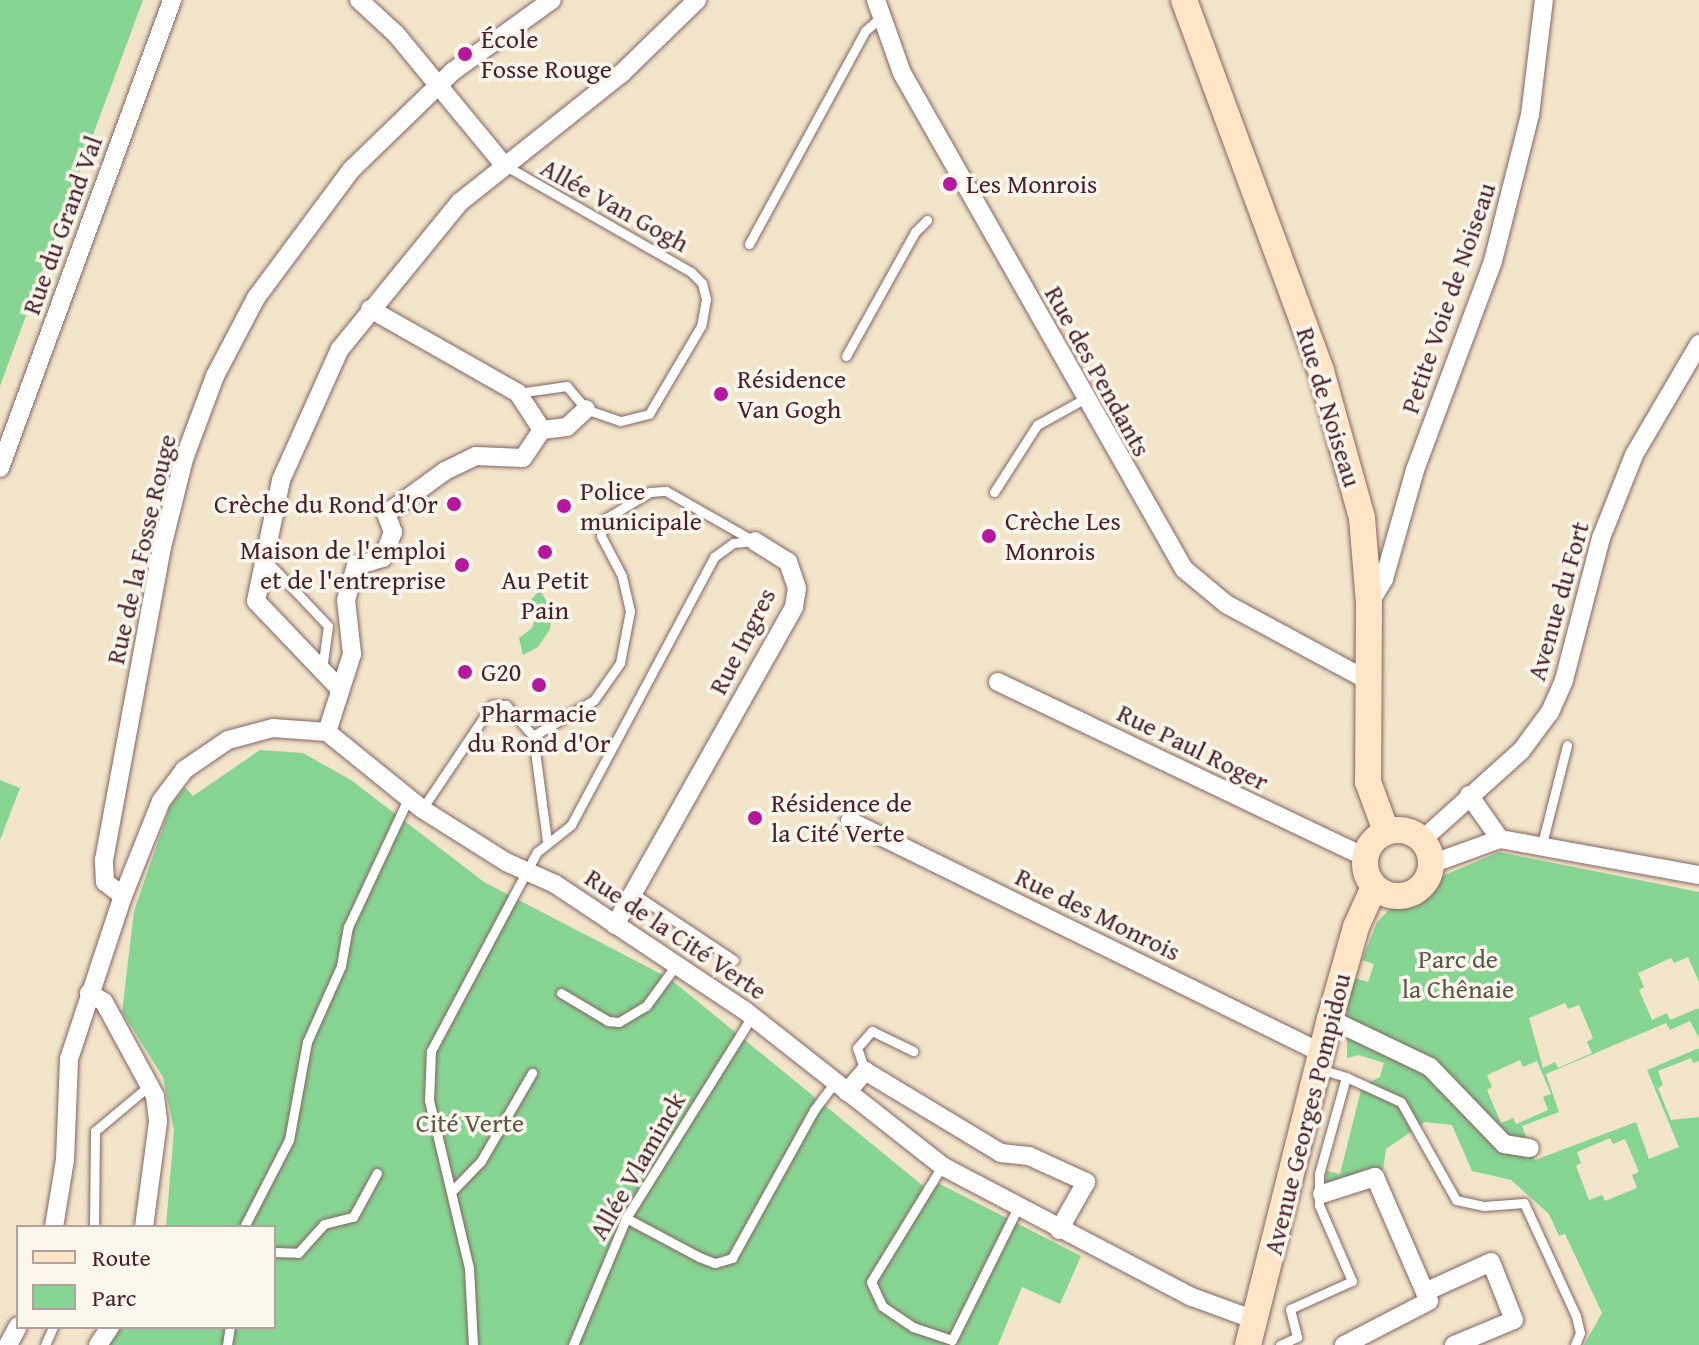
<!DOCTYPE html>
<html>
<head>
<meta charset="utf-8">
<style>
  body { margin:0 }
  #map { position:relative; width:1699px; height:1345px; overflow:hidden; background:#f2e5ca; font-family:"Gentium Book Plus",serif }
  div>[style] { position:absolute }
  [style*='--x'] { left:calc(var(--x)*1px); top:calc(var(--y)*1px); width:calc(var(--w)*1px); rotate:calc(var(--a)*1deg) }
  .green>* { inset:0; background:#87d593 }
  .roads { filter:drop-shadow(0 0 2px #856463) drop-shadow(0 0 2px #856463) }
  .lane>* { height:9px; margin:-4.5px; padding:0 4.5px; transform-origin:4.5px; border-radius:4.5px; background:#fff }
  .street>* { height:18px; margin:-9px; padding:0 9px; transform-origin:9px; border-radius:9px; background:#fff }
  .secondary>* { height:26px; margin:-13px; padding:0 13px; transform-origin:13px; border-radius:13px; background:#fde5c5 }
  .secondary>.ring { margin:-13px; padding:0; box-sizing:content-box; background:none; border:26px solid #fde5c5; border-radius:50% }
  .dots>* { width:22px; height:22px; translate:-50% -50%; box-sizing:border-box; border:4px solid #fbf7ec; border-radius:50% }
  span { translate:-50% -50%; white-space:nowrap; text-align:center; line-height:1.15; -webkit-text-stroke:7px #fbf7ec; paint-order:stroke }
  .poi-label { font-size:26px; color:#4a1f2b }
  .left { translate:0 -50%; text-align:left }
  .right { translate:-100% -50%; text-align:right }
  .street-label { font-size:26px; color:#4a1f2b }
  .park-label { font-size:26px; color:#5c564a }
  .legend { position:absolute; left:16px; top:1225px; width:260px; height:104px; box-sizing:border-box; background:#fbf7ec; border:2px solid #b4a19f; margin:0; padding:10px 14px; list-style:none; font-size:24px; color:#4a1f2b }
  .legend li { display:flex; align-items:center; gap:16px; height:40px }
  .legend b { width:40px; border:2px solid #b4a19f }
</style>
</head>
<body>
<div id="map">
  <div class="green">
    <div style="clip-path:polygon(0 0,143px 0,0 386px)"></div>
    <div style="clip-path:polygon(540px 590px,552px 611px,550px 629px,538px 647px,523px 655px,519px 638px,532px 628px,536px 615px,529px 602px)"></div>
    <div style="clip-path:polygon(260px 750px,303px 753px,351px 780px,484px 882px,669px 978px,928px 1190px,934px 1181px,1081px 1256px,1060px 1304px,1022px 1287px,998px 1345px,107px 1345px,119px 1327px,274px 1327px,274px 1227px,166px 1227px,174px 1130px,163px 1077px,122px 1012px,134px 911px,170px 807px,185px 787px,193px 796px)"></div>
    <div style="clip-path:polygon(0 780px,20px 788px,0 840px)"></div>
    <div style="clip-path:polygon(evenodd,1499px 852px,1699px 892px,1699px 982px,1688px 957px,1674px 963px,1671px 958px,1638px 973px,1644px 987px,1639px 990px,1652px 1020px,1667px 1013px,1670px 1020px,1699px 1008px,1699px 1038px,1690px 1021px,1670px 1030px,1666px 1023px,1546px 1074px,1559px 1112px,1522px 1126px,1535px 1160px,1636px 1122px,1649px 1159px,1679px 1147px,1647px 1070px,1699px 1048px,1699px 1061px,1693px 1063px,1691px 1058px,1658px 1071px,1663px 1085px,1658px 1088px,1671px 1120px,1699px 1117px,1699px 1345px,1584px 1345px,1602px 1313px,1565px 1234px,1559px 1236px,1549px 1214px,1511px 1180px,1472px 1171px,1452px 1125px,1425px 1122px,1386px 1149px,1383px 1170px,1363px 1171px,1326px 1188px,1327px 1171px,1340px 1174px,1362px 1086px,1380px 1077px,1384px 1063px,1359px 1055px,1347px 1058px,1347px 999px,1355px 978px,1368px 982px,1374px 964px,1362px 960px,1377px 922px,1394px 905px,1422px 898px,1440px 877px,1499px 852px,1565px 1003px,1568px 1009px,1579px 1005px,1593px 1038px,1587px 1042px,1592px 1053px,1558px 1068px,1555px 1062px,1543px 1068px,1529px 1018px,1565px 1003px,1499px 852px,1520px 1060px,1523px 1067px,1537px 1061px,1551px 1094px,1543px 1097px,1548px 1110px,1516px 1124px,1513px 1118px,1501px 1123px,1487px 1090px,1492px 1087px,1487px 1075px,1520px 1060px,1499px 852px,1610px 1138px,1613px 1144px,1625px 1139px,1639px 1172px,1632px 1175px,1637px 1188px,1605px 1201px,1602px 1195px,1589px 1200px,1576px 1166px,1581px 1163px,1577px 1152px,1610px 1138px)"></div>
  </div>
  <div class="roads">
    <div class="lane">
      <div style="--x:506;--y:166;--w:213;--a:29.8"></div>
      <div style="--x:691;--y:272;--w:16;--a:45"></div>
      <div style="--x:702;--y:283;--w:16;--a:76"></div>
      <div style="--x:706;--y:299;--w:27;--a:100"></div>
      <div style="--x:701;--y:326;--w:102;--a:120.6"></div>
      <div style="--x:649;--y:414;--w:30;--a:166"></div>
      <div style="--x:620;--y:421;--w:36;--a:-161"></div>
      <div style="--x:586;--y:409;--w:30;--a:-130"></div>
      <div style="--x:567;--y:386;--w:49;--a:171.9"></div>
      <div style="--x:749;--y:244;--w:243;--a:-61.4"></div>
      <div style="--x:865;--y:31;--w:21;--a:-41"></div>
      <div style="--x:846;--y:356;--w:142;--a:-60.9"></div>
      <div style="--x:915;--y:232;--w:17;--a:-45"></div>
      <div style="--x:994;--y:492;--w:80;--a:-57.3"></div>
      <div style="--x:1037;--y:425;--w:54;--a:-29"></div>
      <div style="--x:264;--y:558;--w:93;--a:46.7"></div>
      <div style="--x:328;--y:626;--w:43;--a:97.9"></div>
      <div style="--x:533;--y:736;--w:71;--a:-30.5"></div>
      <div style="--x:594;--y:700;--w:45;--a:-54.9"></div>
      <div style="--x:620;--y:663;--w:53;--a:-79.1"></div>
      <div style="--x:630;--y:611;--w:36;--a:-103"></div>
      <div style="--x:622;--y:576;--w:45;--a:-117.7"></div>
      <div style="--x:601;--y:536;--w:16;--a:-83"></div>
      <div style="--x:603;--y:520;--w:55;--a:-30.8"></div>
      <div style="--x:650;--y:492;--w:16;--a:-4"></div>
      <div style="--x:666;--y:491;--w:99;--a:29.7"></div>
      <div style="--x:422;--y:809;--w:125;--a:-56.1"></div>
      <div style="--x:492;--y:705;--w:14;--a:0"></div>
      <div style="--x:506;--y:705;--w:41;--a:48.9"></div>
      <div style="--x:533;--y:736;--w:106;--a:82.4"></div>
      <div style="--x:1542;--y:844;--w:102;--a:-75.8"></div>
      <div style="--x:633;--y:893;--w:121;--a:33.6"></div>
      <div style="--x:561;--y:993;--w:55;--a:30.8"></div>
      <div style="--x:608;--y:1021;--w:11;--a:5"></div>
      <div style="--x:619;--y:1022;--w:31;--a:-31"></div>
      <div style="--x:646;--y:1006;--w:51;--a:-53.8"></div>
      <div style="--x:865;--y:1071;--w:24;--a:-109"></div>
      <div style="--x:857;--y:1048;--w:23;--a:-49"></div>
      <div style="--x:872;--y:1031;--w:46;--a:26"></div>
      <div style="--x:1346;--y:1077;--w:60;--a:24.4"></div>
      <div style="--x:1401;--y:1102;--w:112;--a:60.7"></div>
      <div style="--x:1456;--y:1200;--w:29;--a:12"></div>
      <div style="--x:1484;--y:1206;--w:40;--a:-4.3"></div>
      <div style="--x:1524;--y:1203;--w:124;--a:65.3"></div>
      <div style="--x:1576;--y:1316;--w:17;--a:77"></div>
      <div style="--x:1580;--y:1333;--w:13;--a:113"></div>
      <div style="--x:942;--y:1166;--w:136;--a:121.5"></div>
      <div style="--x:871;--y:1282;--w:26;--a:65"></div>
      <div style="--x:882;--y:1306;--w:37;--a:34"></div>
      <div style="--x:913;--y:1327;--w:41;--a:18.4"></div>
      <div style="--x:952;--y:1340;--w:148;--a:-63.6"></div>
      <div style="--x:451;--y:1192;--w:43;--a:-45.9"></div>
      <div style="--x:481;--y:1161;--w:102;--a:-59.9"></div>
      <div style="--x:626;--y:1218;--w:83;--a:28.1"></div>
      <div style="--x:699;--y:1257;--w:17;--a:21"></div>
      <div style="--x:715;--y:1263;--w:18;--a:-16"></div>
      <div style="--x:732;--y:1258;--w:169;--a:-61"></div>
      <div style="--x:814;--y:1110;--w:35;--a:-53"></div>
      <div style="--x:94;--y:1227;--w:96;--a:-89.4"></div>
      <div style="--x:95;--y:1131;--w:72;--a:-39.9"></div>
      <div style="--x:244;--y:1227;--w:98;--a:-62.7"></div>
      <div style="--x:289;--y:1140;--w:100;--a:-79.6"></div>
      <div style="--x:307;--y:1042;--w:83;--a:-65.9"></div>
      <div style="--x:341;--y:966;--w:40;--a:-80"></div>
      <div style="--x:348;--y:927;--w:141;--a:-64.9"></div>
      <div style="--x:274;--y:1252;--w:24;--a:2"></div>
      <div style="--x:298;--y:1253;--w:39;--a:-48"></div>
      <div style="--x:324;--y:1224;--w:30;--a:-14"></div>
      <div style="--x:353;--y:1217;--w:50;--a:-61.4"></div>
      <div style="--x:45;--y:1345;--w:20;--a:-66"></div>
      <div style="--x:227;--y:1345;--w:18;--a:-81"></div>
      <div style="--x:473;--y:1345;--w:77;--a:-93"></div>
      <div style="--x:469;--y:1268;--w:173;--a:-103.4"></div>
      <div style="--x:429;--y:1100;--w:49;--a:-87.7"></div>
      <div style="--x:431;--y:1051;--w:225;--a:-62"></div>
      <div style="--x:537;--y:852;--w:43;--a:-38.5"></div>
      <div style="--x:571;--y:825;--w:304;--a:-61.9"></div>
      <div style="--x:714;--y:557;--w:24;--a:-36"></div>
      <div style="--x:733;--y:543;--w:22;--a:-5"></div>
      <div style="--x:573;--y:1345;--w:138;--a:-67.3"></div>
      <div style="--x:626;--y:1218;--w:238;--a:-58"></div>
      <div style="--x:1280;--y:1345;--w:19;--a:-25"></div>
      <div style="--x:1297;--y:1337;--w:29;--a:-104"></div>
      <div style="--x:1290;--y:1309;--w:68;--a:-24.3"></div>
      <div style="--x:1352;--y:1281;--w:83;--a:-113.5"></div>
      <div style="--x:1319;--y:1205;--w:31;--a:-90"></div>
      <div style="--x:1319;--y:1174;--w:101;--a:-74.4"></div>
      <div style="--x:1346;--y:1077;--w:28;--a:-163"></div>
    </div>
    <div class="street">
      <div style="--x:359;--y:0;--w:50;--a:42.6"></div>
      <div style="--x:396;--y:34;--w:168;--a:50.5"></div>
      <div style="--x:876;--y:0;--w:77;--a:70.4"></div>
      <div style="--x:902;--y:73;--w:571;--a:60.38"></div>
      <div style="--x:1184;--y:569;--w:55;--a:39.8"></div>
      <div style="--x:1226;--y:604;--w:162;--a:28.3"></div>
      <div style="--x:542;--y:430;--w:25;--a:-7"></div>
      <div style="--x:567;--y:427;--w:26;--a:-43"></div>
      <div style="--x:0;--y:468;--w:499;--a:-69.8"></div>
      <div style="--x:1369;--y:604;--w:29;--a:-59"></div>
      <div style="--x:1384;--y:579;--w:113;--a:-74.1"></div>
      <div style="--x:1415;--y:470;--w:223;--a:-69.5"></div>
      <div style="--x:1493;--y:261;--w:151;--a:-75.8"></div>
      <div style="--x:1530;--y:115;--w:116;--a:-83.1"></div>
      <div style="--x:998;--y:682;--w:407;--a:25.5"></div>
      <div style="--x:339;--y:688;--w:120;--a:-133.7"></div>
      <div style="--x:256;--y:601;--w:124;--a:-78.3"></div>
      <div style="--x:281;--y:480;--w:144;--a:-65.8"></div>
      <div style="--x:340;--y:349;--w:190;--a:-50.8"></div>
      <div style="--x:460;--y:202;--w:207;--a:-38.5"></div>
      <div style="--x:622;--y:73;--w:105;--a:-44.2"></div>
      <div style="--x:327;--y:732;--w:82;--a:-72.2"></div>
      <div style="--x:352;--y:654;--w:54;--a:-96.3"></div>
      <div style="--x:346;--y:600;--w:35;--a:-74"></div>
      <div style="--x:356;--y:566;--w:28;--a:-17"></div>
      <div style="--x:383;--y:558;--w:28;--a:-69"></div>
      <div style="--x:393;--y:532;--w:19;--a:-111"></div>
      <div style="--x:386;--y:514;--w:73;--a:-36.1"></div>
      <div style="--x:445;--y:471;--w:34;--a:-26"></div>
      <div style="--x:476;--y:456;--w:47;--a:2.4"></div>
      <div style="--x:523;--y:458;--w:34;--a:-56"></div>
      <div style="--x:542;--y:430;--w:44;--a:-123"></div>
      <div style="--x:518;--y:393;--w:170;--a:-150.4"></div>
      <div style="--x:1469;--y:795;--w:54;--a:54.8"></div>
      <div style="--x:850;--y:821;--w:526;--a:26.18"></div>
      <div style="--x:1422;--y:840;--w:133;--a:-42"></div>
      <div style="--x:1521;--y:751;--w:49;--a:-53.4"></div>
      <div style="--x:1550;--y:712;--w:35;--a:-66"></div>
      <div style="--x:1564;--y:680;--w:147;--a:-75.4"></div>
      <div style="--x:1601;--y:538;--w:89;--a:-68.3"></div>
      <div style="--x:1634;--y:455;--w:129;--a:-59.6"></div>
      <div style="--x:1431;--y:864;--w:73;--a:-19.9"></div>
      <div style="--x:1500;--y:839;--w:202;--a:10.3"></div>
      <div style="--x:123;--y:896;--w:23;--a:-142"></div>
      <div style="--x:105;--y:882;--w:22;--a:-93"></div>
      <div style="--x:104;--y:860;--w:318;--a:-79.5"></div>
      <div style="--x:162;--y:547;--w:91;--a:-76"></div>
      <div style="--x:184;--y:459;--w:89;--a:-69.5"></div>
      <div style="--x:215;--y:376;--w:88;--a:-62.3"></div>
      <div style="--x:256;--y:298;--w:159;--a:-53.4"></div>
      <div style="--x:351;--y:170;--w:141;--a:-44.1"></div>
      <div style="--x:452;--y:72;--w:123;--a:-35.8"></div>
      <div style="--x:615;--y:925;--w:365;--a:-60.6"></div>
      <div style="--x:794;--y:607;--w:19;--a:-81"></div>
      <div style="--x:797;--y:588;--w:28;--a:-109"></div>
      <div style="--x:788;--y:562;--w:39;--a:-148"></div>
      <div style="--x:89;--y:993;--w:17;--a:31"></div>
      <div style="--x:104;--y:1002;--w:107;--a:61.5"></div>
      <div style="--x:155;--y:1096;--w:26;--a:83"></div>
      <div style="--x:158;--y:1122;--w:106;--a:97.6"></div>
      <div style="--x:1330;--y:1019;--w:111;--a:25.6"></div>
      <div style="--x:1430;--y:1067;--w:107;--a:46.1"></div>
      <div style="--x:1504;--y:1144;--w:26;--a:9"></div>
      <div style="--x:847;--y:1092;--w:28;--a:-49"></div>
      <div style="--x:865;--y:1071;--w:159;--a:31.1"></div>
      <div style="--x:1001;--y:1153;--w:28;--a:6"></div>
      <div style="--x:1029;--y:1156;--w:63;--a:24.5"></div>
      <div style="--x:1086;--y:1182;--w:55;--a:119.4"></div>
      <div style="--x:1322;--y:1194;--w:56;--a:-17.8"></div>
      <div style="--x:1375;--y:1177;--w:135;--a:66.5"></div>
      <div style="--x:1429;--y:1301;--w:96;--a:152.6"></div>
      <div style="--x:54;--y:1227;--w:68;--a:-80.7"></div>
      <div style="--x:65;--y:1160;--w:101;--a:-87.7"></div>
      <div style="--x:69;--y:1059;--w:172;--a:-71.7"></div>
      <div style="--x:123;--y:896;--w:102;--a:-68.2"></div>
      <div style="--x:161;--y:801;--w:39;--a:-53"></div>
      <div style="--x:184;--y:770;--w:53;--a:-34.3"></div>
      <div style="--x:228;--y:740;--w:47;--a:-14.9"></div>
      <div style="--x:273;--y:728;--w:54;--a:4.2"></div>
      <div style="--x:327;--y:732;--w:122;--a:39"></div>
      <div style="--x:422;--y:809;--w:99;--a:32.2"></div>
      <div style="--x:506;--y:862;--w:54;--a:24.2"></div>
      <div style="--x:555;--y:884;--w:227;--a:33.7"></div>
      <div style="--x:744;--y:1010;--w:252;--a:38.2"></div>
      <div style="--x:942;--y:1166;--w:282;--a:27.7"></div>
      <div style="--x:1192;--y:1297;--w:67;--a:20.1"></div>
      <div style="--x:1425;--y:1292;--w:72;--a:-24.4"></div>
      <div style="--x:1491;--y:1262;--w:62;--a:68.4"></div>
      <div style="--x:1514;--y:1320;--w:65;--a:157.4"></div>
      <div style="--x:8;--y:1345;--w:21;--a:-62"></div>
      <div style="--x:98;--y:1345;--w:22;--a:-56"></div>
    </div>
    <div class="secondary">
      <div style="--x:1184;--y:0;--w:395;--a:69.7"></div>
      <div style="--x:1321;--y:371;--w:153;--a:74.4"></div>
      <div style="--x:1362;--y:518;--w:86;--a:85.3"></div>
      <div style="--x:1369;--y:604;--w:178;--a:90.3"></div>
      <div style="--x:1368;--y:782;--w:52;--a:69.8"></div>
      <div class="ring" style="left:1365px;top:830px;width:40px;height:40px"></div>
      <div style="--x:1248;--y:1345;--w:336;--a:-75.9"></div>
      <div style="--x:1330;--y:1019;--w:96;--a:-74.2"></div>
      <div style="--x:1356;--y:927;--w:44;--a:-65.8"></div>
    </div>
  </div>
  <div class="dots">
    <div style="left:465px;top:54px;background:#b5179e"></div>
    <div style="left:950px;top:184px;background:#b5179e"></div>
    <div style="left:721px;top:394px;background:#b5179e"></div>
    <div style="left:454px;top:504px;background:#b5179e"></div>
    <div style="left:564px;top:506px;background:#b5179e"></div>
    <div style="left:989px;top:536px;background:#b5179e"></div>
    <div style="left:545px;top:552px;background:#b5179e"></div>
    <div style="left:462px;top:565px;background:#b5179e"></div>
    <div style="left:465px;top:672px;background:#b5179e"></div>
    <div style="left:539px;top:685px;background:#b5179e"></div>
    <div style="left:755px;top:818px;background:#b5179e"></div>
  </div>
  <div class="poi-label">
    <span class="left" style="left:481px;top:54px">École<br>Fosse Rouge</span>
    <span class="left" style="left:966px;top:184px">Les Monrois</span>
    <span class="left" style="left:737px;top:394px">Résidence<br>Van Gogh</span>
    <span class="left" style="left:580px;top:506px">Police<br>municipale</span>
    <span class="right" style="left:438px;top:504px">Crèche du Rond d'Or</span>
    <span class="left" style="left:1005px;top:536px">Crèche Les<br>Monrois</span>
    <span class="right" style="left:446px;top:565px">Maison de l'emploi<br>et de l'entreprise</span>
    <span style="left:545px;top:595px">Au Petit<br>Pain</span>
    <span class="left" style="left:481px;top:672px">G20</span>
    <span style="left:539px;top:728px">Pharmacie<br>du Rond d'Or</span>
    <span class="left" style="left:771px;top:818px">Résidence de<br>la Cité Verte</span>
  </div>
  <div class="street-label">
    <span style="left:615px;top:205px;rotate:29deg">Allée Van Gogh</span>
    <span style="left:62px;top:225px;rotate:-70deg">Rue du Grand Val</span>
    <span style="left:1448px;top:298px;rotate:-71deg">Petite Voie de Noiseau</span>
    <span style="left:1098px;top:371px;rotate:61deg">Rue des Pendants</span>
    <span style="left:1329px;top:407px;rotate:73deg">Rue de Noiseau</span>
    <span style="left:141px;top:549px;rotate:-77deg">Rue de la Fosse Rouge</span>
    <span style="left:1558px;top:601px;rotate:-74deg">Avenue du Fort</span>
    <span style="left:742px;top:641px;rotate:-63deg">Rue Ingres</span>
    <span style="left:1193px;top:747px;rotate:26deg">Rue Paul Roger</span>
    <span style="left:1098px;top:914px;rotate:26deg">Rue des Monrois</span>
    <span style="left:676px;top:934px;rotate:34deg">Rue de la Cité Verte</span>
    <span style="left:1307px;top:1114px;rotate:-76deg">Avenue Georges Pompidou</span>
    <span style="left:637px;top:1166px;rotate:-60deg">Allée Vlaminck</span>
  </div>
  <div class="park-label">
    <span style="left:1458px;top:974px">Parc de<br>la Chênaie</span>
    <span style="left:470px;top:1123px">Cité Verte</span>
  </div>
  <ul class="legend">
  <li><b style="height:10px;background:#fde5c5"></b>Route</li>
  <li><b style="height:22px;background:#87d593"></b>Parc</li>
  </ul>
</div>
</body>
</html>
